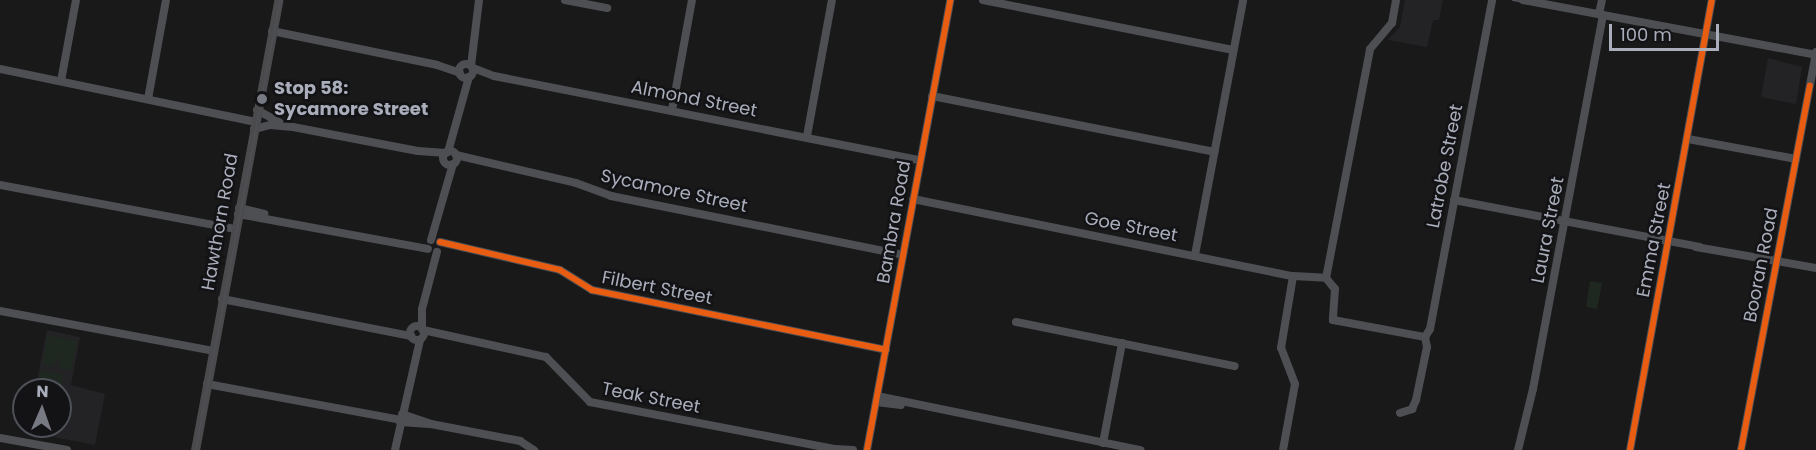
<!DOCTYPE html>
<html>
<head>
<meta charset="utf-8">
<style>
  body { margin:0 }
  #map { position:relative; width:1816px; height:450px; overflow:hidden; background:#19191a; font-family:Poppins,sans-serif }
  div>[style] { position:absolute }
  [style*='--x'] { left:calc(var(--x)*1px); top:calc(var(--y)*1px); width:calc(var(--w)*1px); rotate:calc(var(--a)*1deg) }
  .built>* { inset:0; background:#232326 }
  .green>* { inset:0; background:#1f2721 }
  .minor>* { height:8px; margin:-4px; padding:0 4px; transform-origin:4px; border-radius:4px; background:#4d4f53 }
  .minor>.ring { margin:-4px; padding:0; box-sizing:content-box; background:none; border:8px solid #4d4f53; border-radius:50% }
  .major>* { height:9px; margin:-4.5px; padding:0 4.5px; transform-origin:4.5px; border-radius:4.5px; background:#4b4b4e }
  .tram>* { height:1.5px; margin:-0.75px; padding:0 0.75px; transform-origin:0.75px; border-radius:0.75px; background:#4d4f52 }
  .cycleway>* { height:6px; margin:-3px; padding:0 3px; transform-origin:3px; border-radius:3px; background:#e95d12 }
  .dots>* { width:16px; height:16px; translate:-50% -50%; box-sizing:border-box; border:3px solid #131316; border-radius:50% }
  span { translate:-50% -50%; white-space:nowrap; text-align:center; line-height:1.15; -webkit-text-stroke:5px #131316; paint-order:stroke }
  .poi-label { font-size:18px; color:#aaaebb; font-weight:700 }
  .left { translate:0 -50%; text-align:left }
  .street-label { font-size:18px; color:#aaaebb }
  .north { position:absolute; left:12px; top:378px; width:60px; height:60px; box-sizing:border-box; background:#131316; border:2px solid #4f5158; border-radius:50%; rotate:2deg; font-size:16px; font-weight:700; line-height:24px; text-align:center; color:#aaaebb }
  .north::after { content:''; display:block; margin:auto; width:21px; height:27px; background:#777a83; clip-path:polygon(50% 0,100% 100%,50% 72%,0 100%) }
  .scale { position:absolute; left:1609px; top:24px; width:110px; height:27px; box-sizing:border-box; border:3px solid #aaaebb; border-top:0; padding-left:8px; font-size:18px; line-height:21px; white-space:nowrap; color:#aaaebb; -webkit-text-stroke:4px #131316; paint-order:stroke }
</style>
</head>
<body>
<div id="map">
  <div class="built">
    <div style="clip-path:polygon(1405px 0,1443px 0,1439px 20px,1433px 20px,1427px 47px,1388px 40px,1400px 27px)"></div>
    <div style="clip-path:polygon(1768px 58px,1802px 67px,1796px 104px,1761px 97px)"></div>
    <div style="clip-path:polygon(47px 330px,80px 337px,71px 385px,105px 394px,95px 445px,27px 432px,28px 426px,60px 426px,60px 390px,35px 390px)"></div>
  </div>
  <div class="green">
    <div style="clip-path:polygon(1590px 281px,1602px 283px,1597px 309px,1586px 307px)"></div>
    <div style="clip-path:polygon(47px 335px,78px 341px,71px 370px,59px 368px,60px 360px,56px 359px,54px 367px,43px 365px)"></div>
    <div style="clip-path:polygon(40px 370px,63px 375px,61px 389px,38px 384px)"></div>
  </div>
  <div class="minor">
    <div style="--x:565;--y:0;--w:43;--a:10.8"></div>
    <div style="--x:983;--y:0;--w:255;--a:11.3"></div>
    <div style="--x:1523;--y:0;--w:298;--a:10.6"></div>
    <div style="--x:1599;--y:14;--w:14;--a:-78"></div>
    <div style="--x:272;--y:31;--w:168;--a:11.6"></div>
    <div style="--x:437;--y:65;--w:24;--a:19"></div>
    <div class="ring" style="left:459px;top:64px;width:6px;height:6px"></div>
    <div style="--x:471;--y:66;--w:66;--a:-83.1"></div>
    <div style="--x:473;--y:68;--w:22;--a:21"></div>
    <div style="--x:494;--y:76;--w:434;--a:11.2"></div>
    <div style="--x:0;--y:69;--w:260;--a:11.7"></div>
    <div style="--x:61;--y:81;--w:82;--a:-79.5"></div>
    <div style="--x:932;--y:96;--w:288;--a:11.2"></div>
    <div style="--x:148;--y:99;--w:101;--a:-79.7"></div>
    <div style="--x:257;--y:110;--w:26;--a:29"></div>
    <div style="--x:672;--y:110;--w:112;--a:-79.7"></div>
    <div style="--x:254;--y:129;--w:16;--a:-14"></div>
    <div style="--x:270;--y:125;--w:23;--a:5"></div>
    <div style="--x:293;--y:127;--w:127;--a:10.9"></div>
    <div style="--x:418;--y:151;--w:28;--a:4"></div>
    <div style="--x:807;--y:136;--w:138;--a:-79.6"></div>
    <div style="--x:1688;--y:139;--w:110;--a:10.5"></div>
    <div class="ring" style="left:443px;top:151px;width:6px;height:6px"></div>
    <div style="--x:448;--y:152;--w:78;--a:-74.4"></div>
    <div style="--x:456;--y:155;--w:123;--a:13.1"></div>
    <div style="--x:576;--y:183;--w:37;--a:20"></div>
    <div style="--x:611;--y:196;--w:298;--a:11.4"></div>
    <div style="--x:0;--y:185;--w:240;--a:10.6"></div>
    <div style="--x:913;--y:199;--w:388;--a:11.5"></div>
    <div style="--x:1293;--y:276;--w:33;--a:3"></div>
    <div style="--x:1454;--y:200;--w:250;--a:10.8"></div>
    <div style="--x:239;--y:208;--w:26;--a:13"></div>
    <div style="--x:238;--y:214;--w:193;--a:10.4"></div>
    <div style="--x:431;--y:240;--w:79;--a:-73.9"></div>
    <div style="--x:440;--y:242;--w:123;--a:13.1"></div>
    <div style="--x:560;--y:270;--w:38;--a:32"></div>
    <div style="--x:592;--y:290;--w:300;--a:11.5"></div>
    <div style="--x:1696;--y:247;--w:122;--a:9.9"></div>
    <div style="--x:1195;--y:255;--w:259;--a:-79.3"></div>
    <div style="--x:1326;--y:278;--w:233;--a:-79.1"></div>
    <div style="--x:1370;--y:49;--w:34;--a:-50"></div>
    <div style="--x:1392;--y:23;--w:23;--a:-80"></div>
    <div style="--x:1326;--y:278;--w:14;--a:51"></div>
    <div style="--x:1335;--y:289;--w:31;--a:94"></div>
    <div style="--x:1333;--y:320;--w:94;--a:10.5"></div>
    <div style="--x:222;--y:299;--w:193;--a:11.1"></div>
    <div style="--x:0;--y:311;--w:217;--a:10.6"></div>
    <div style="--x:1016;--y:322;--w:223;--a:11.4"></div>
    <div class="ring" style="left:410px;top:326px;width:6px;height:6px"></div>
    <div style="--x:422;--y:329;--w:20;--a:-90"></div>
    <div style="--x:422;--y:309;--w:59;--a:-75.3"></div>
    <div style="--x:423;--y:330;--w:126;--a:12.4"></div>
    <div style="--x:546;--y:357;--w:63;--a:45.6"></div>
    <div style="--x:590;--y:402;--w:254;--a:10.9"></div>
    <div style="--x:1425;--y:337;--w:9;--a:-58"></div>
    <div style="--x:1430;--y:329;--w:335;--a:-79.3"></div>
    <div style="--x:207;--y:384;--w:197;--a:10.5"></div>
    <div style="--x:877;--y:396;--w:269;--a:11.6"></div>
    <div style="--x:876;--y:402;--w:25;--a:7"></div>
    <div style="--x:1400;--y:413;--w:13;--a:-18"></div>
    <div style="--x:1412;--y:409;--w:10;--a:-66"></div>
    <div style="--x:1416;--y:400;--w:54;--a:-78.3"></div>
    <div style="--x:1427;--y:347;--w:10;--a:-101"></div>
    <div style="--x:402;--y:414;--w:31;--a:19"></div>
    <div style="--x:431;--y:424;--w:91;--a:10.8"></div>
    <div style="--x:520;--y:441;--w:17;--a:33"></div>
    <div style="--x:400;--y:422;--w:29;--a:4"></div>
    <div style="--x:0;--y:438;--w:68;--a:10.2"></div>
    <div style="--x:1103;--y:443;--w:102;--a:-79.2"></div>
    <div style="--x:835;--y:449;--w:18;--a:3"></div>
    <div style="--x:395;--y:450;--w:113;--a:-77.2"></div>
    <div style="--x:867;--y:450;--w:458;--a:-79.5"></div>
    <div style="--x:1283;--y:450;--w:67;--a:-79.7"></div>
    <div style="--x:1295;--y:384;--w:39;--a:-111"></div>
    <div style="--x:1281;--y:348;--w:73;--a:-80.5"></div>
    <div style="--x:1518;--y:450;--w:63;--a:-76.2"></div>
    <div style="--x:1533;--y:389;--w:380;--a:-79.4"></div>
    <div style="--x:1630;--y:450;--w:457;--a:-79.7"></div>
    <div style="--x:1741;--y:450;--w:405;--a:-79.3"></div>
  </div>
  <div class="major">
    <div style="--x:195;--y:450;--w:458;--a:-79.5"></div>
  </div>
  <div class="tram">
    <div style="--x:1513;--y:0;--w:308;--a:10.7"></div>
    <div style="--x:196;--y:450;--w:458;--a:-79.4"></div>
  </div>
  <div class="cycleway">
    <div style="--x:440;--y:242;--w:123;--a:13.1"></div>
    <div style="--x:560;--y:270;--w:38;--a:32"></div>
    <div style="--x:592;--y:290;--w:300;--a:11.5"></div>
    <div style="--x:867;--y:450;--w:458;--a:-79.5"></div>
    <div style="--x:1630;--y:450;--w:457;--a:-79.7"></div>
    <div style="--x:1741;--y:450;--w:371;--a:-79.3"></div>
  </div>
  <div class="dots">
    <div style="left:262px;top:99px;background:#777a83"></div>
  </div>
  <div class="poi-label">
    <span class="left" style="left:274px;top:99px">Stop 58:<br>Sycamore Street</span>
  </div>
  <div class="street-label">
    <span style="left:694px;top:99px;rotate:11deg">Almond Street</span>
    <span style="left:1445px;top:166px;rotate:-79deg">Latrobe Street</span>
    <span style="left:674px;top:191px;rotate:12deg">Sycamore Street</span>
    <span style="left:220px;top:222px;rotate:-80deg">Hawthorn Road</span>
    <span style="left:894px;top:222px;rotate:-80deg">Bambra Road</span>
    <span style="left:1131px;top:227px;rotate:11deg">Goe Street</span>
    <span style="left:1548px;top:230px;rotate:-79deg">Laura Street</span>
    <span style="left:1654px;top:240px;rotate:-79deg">Emma Street</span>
    <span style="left:1761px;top:265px;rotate:-79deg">Booran Road</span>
    <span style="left:657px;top:288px;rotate:11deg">Filbert Street</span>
    <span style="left:651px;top:398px;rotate:11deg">Teak Street</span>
  </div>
  <div class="north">N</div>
  <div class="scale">100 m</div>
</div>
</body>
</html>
